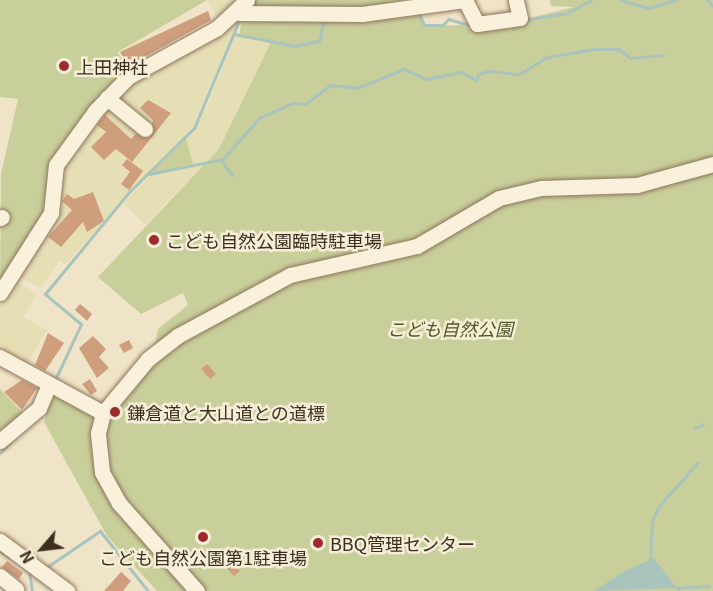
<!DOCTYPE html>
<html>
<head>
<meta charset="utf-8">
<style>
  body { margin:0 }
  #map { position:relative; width:713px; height:591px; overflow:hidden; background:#f0e4c8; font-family:Georgia,"Noto Sans JP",serif }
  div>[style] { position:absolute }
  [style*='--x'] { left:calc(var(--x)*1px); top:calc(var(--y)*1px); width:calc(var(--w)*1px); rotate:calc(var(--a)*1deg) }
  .farmland>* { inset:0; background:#e6deb5 }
  .green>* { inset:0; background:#c9cf9b }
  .water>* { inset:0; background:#a9c4bc }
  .stream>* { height:3px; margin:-1.5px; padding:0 1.5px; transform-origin:1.5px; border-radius:1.5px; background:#a9c4bc }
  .building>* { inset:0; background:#cf9f7d }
  .roads { filter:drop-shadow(0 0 2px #8d765c) drop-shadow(0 0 2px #8d765c) }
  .minor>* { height:15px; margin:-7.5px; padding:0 7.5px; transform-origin:7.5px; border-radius:7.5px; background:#faf1dc }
  .dots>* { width:16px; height:16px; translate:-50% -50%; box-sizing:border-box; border:3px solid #f7eed8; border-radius:50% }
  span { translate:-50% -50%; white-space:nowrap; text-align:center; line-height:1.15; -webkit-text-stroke:5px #f7eed8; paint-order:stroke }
  .poi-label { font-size:18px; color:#3d2e20 }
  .left { translate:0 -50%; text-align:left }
  .park-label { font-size:18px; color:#4d5a26; font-style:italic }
  .north { position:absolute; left:12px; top:519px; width:60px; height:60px; -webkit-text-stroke:4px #f7eed8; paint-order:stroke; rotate:242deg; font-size:16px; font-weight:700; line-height:24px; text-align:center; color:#3d2e20 }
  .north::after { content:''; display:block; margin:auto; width:21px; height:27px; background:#3d2e20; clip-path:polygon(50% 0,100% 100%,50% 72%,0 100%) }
</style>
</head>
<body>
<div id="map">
  <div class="farmland">
    <div style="clip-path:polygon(207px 0,243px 0,222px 23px)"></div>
    <div style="clip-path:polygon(239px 18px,193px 127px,65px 264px,60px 260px,40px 288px,19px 276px,59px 169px,118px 91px)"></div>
    <div style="clip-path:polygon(235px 35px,271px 42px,219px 149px,145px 225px,123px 203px,151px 175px,193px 166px,186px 138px,207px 106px)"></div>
    <div style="clip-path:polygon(11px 279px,37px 294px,24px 317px,47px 330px,25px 368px,0 353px,0 298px)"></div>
  </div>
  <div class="green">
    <div style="clip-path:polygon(0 0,207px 0,118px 52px,130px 74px,53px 164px,52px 200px,0 291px,1px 174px,18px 99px,0 97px)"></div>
    <div style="clip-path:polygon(251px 0,407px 0,364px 12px,246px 11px)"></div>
    <div style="clip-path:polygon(550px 0,713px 0,713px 591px,157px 591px,107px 536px,44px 422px,52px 394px,90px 413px,112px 415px,155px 347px,158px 329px,188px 305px,183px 293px,141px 314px,98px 277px,219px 149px,271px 42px,239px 35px,242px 18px,414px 6px,424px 26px,463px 25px,476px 31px,574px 7px,551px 6px)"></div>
    <div style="clip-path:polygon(186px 138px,193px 164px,152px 173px,181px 140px)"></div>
    <div style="clip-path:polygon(0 389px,23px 413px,0 433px)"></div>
  </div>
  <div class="water">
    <div style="clip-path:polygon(654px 558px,677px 588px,594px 591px,625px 571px)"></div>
  </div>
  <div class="stream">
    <div style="--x:621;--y:0;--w:29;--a:16"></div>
    <div style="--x:649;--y:8;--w:28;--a:-17"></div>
    <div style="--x:707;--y:0;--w:8;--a:45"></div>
    <div style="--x:418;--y:12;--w:14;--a:65"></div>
    <div style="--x:424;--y:25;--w:19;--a:0"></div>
    <div style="--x:443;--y:25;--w:8;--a:-50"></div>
    <div style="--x:448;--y:19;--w:25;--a:16"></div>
    <div style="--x:523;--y:20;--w:45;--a:-9"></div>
    <div style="--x:567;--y:13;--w:27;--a:-28"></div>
    <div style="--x:234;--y:34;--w:62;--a:11.1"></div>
    <div style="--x:295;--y:46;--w:25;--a:-12"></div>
    <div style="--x:319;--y:41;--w:22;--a:-77"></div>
    <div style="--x:221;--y:160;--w:19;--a:54"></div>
    <div style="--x:149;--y:174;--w:76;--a:-11.5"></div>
    <div style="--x:223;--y:159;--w:55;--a:-48.7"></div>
    <div style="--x:259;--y:118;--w:37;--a:-24"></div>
    <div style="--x:293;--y:103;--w:12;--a:5"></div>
    <div style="--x:305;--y:104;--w:31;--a:-37"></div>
    <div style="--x:330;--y:85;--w:27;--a:6"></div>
    <div style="--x:357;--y:88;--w:51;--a:-22"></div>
    <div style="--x:404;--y:69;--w:23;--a:25"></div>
    <div style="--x:425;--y:79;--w:37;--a:-11"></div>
    <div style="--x:461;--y:72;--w:18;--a:27"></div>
    <div style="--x:477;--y:80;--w:6;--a:-81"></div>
    <div style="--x:478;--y:74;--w:11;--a:-15"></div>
    <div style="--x:489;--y:71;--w:30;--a:6"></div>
    <div style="--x:519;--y:74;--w:33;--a:-31"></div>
    <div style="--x:547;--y:57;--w:48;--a:-9.7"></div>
    <div style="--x:594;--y:49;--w:25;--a:0"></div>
    <div style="--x:619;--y:49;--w:14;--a:39"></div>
    <div style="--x:630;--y:58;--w:33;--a:-5"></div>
    <div style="--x:55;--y:380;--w:62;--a:-65.1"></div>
    <div style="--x:81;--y:324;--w:47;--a:-140.2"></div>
    <div style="--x:45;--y:294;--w:132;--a:-50.5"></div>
    <div style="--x:129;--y:192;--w:91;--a:-44.6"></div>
    <div style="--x:194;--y:128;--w:119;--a:-67.3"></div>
    <div style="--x:695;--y:428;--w:9;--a:-27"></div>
    <div style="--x:0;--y:453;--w:16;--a:-47"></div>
    <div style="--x:0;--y:551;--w:11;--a:34"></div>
    <div style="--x:650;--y:561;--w:40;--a:-87.1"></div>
    <div style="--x:652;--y:521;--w:17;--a:-65"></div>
    <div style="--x:659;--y:506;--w:59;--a:-48.4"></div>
    <div style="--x:44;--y:569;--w:68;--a:-34.2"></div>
    <div style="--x:100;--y:531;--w:77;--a:51.3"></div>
    <div style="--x:29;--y:570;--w:21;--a:82"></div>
    <div style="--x:677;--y:588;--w:32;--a:-4"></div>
  </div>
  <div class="building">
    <div style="clip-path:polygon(208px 11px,211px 20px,128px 66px,120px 52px)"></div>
    <div style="clip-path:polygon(148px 100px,171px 113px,132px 162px,116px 149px,104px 160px,91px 147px,106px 132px,97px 125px,105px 115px,131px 139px,136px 134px,149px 138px,153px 120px,140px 108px)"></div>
    <div style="clip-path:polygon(127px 159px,143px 171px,129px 190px,121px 184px,130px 172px,122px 165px)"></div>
    <div style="clip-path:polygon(93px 192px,104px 221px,87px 232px,83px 222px,61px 247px,48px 237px,72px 210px,62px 201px,67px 194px,74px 199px)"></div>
    <div style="clip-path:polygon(80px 304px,92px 314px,87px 321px,75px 310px)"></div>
    <div style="clip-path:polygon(48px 333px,64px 343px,45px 371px,35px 365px)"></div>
    <div style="clip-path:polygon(93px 336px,106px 349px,99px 357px,109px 368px,97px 378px,79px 348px)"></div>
    <div style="clip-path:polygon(129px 340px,133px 348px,124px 353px,119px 345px)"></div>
    <div style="clip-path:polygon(207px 364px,216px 374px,210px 379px,201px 369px)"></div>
    <div style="clip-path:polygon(90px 379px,97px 391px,91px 395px,82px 384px)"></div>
    <div style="clip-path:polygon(22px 380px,37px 388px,22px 410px,4px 392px)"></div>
    <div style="clip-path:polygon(227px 557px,240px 571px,234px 576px,221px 562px)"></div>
    <div style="clip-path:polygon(7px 561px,23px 573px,19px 579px,2px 567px)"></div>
    <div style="clip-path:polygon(121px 572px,131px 581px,123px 591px,104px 591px)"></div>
  </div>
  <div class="roads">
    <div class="minor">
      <div style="--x:465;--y:0;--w:27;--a:63"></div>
      <div style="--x:477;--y:24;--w:43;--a:-7.9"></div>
      <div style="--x:520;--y:18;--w:18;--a:-103"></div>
      <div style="--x:239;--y:13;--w:123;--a:0.5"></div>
      <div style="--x:362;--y:14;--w:105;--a:-7.7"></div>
      <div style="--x:107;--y:98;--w:49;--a:39.2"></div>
      <div style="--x:0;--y:218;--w:2;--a:-27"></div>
      <div style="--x:0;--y:293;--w:95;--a:-57.5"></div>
      <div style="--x:51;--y:213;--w:48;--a:-84.1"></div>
      <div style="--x:56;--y:165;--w:68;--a:-54"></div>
      <div style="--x:96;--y:110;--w:46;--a:-45.9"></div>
      <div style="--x:128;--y:77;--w:102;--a:-28.8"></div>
      <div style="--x:217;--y:28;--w:41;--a:-43"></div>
      <div style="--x:0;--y:357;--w:117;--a:28.5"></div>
      <div style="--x:0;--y:441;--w:51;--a:-40.2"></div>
      <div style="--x:39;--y:408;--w:23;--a:-67"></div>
      <div style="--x:0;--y:541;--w:84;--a:36.7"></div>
      <div style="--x:0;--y:576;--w:21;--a:39"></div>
      <div style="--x:197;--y:591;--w:118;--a:-131.6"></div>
      <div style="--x:119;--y:503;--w:35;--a:-119"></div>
      <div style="--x:102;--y:472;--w:39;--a:-96"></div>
      <div style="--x:98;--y:433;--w:21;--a:-76"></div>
      <div style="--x:103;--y:413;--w:70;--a:-50.2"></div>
      <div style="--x:148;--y:359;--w:39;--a:-38"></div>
      <div style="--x:179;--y:335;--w:126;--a:-28.4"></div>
      <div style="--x:290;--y:275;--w:130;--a:-12.9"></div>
      <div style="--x:417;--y:246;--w:95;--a:-30.3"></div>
      <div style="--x:499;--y:198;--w:43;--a:-13.4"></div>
      <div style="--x:541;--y:188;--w:96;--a:-1.8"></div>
      <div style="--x:637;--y:185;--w:79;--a:-15.4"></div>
    </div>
  </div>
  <div class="dots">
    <div style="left:64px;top:66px;background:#9e2a2b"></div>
    <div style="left:154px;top:240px;background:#9e2a2b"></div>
    <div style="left:115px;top:412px;background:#9e2a2b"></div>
    <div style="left:203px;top:537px;background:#9e2a2b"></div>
    <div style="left:318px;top:543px;background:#9e2a2b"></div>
  </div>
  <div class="poi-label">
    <span class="left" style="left:76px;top:66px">上田神社</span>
    <span class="left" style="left:166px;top:240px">こども自然公園臨時駐車場</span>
    <span class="left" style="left:127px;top:412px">鎌倉道と大山道との道標</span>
    <span class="left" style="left:330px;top:543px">BBQ管理センター</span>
    <span style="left:203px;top:557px">こども自然公園第1駐車場</span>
  </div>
  <div class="park-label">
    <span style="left:450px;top:328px">こども自然公園</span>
  </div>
  <div class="north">N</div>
</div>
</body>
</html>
